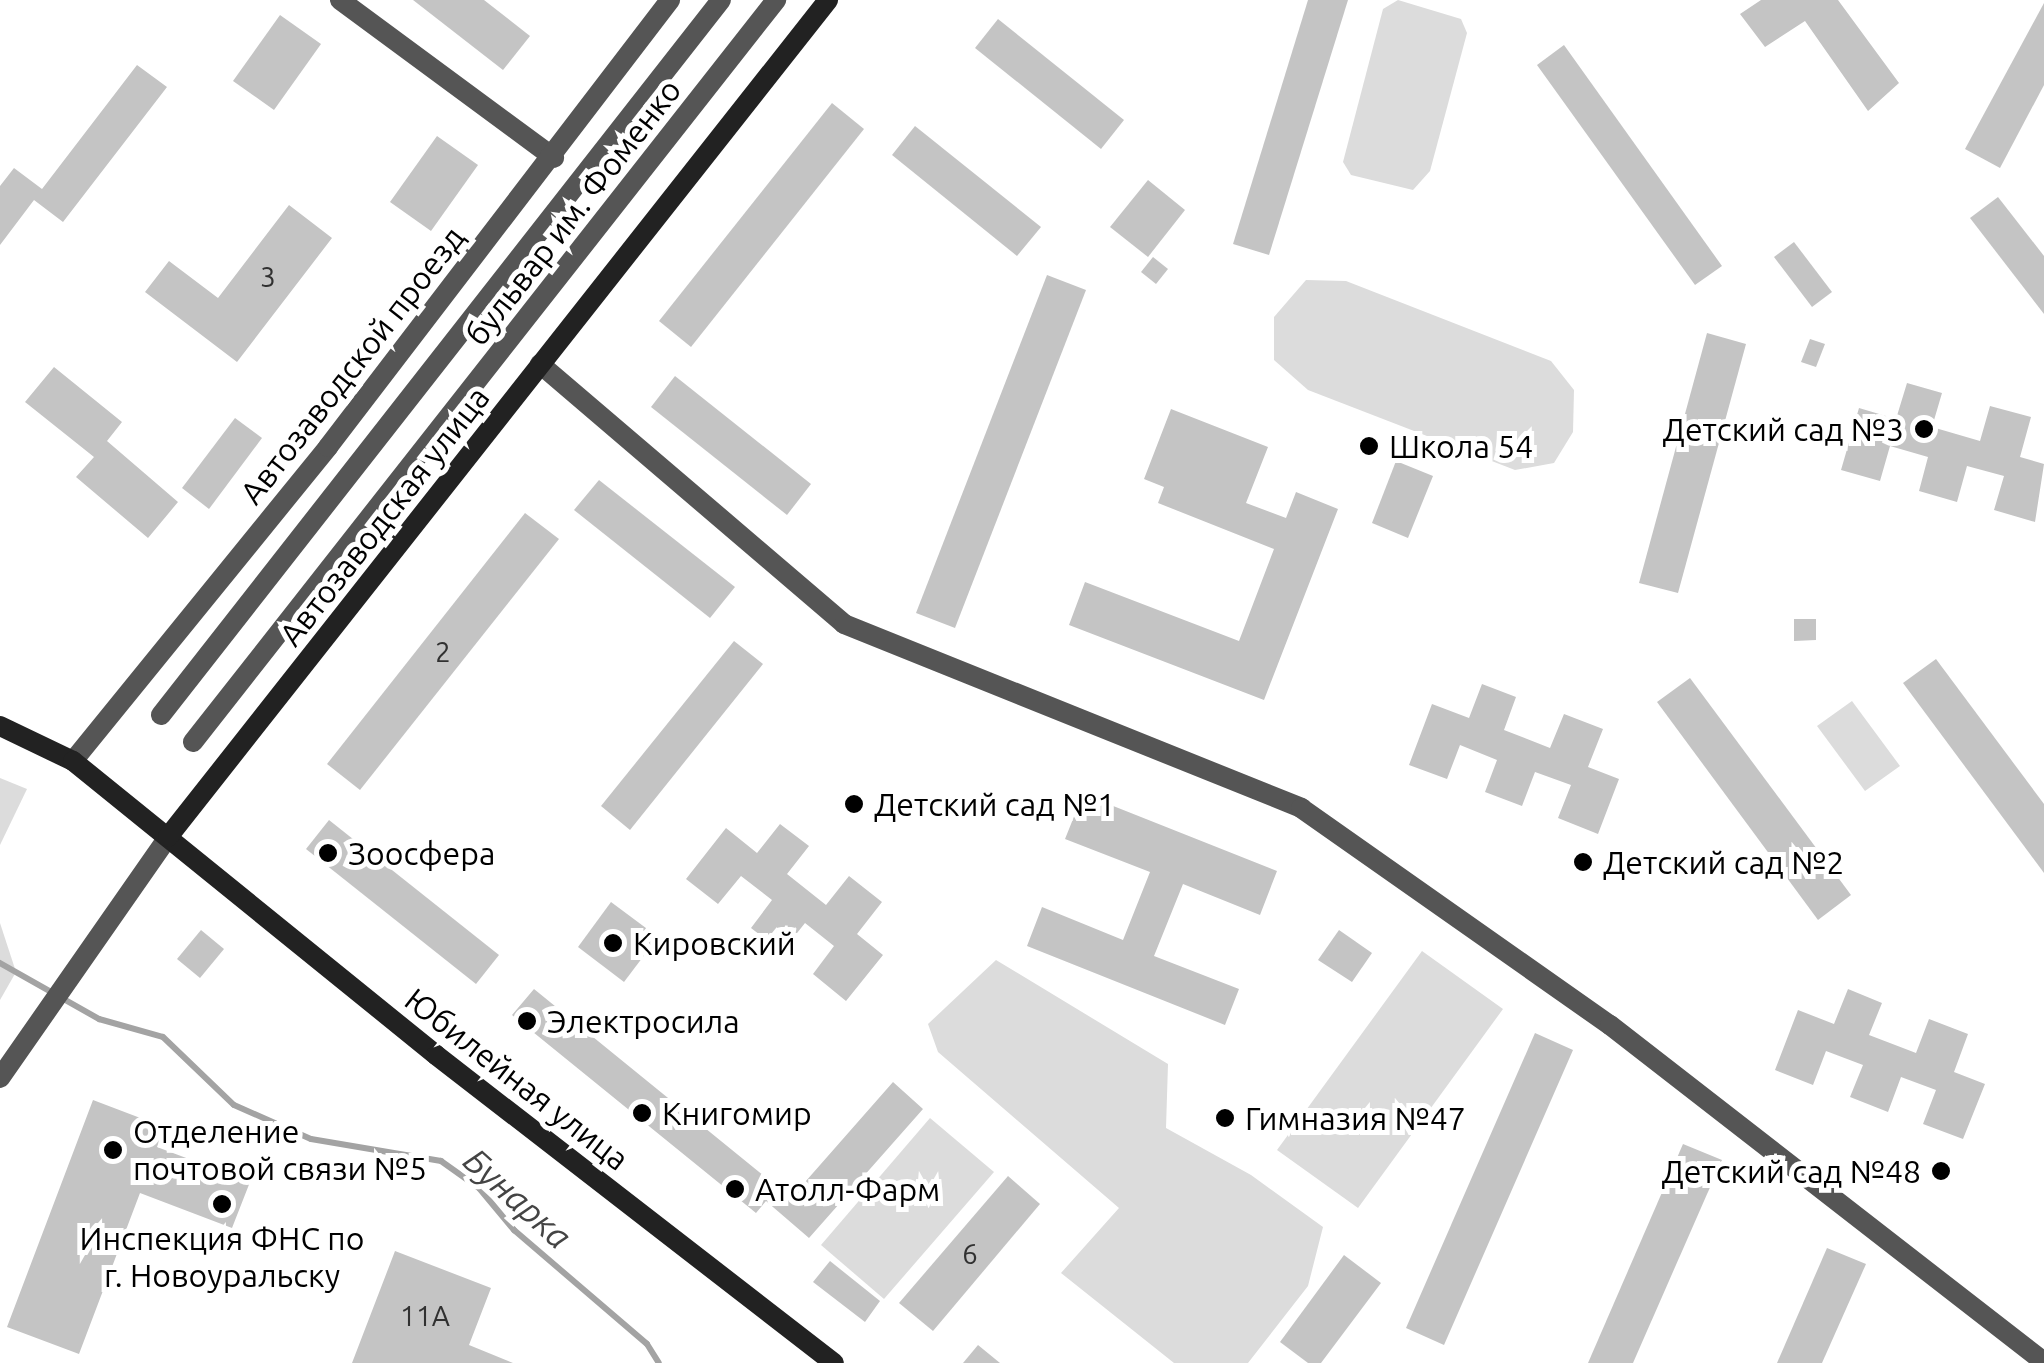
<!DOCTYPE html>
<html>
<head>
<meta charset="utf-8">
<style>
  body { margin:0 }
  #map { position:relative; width:2044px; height:1363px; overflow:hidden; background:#fff; font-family:Ubuntu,sans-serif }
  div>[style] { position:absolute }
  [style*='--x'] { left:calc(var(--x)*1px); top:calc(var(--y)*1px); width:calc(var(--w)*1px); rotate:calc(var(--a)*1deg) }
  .green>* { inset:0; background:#dcdcdc }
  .stream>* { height:6px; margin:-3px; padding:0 3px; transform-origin:3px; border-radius:3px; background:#a3a3a3 }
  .building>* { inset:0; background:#c4c4c4 }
  .street>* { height:20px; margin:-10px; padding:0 10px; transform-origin:10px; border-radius:10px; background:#555 }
  .secondary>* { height:20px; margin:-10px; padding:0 10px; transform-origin:10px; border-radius:10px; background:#222 }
  .dots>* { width:28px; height:28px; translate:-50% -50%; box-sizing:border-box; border:5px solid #fff; border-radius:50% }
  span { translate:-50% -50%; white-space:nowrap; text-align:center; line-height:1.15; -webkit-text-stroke:10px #fff; paint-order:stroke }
  .number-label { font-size:28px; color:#313131 }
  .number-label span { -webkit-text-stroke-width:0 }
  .street-label { font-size:32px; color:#000 }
  .poi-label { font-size:32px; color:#000 }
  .right { translate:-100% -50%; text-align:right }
  .left { translate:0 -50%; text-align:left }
  .water-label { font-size:35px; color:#444; font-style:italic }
</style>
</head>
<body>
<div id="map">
  <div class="green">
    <div style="clip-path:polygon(1398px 0,1461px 19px,1467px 33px,1430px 171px,1413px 190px,1351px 175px,1343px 162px,1383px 9px)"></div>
    <div style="clip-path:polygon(1306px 280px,1346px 281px,1551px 361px,1574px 390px,1573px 432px,1554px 463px,1515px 470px,1308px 390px,1274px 360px,1274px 317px)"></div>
    <div style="clip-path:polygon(1852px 701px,1900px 766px,1865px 791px,1817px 726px)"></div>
    <div style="clip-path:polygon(0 778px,27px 789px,0 845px)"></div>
    <div style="clip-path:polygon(0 923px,16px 972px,0 1000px)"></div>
    <div style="clip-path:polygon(1422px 951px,1503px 1009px,1358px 1208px,1277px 1150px)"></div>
    <div style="clip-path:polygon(996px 960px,1168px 1064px,1166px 1128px,1251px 1175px,1323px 1227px,1308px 1286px,1248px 1363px,1174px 1363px,1061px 1273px,1119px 1208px,938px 1052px,928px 1024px)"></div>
    <div style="clip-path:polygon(930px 1118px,994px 1172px,884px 1299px,821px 1245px)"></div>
  </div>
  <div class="stream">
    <div style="--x:0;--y:963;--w:114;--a:29.5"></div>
    <div style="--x:99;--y:1019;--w:66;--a:15.7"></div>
    <div style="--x:163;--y:1037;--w:98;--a:43.8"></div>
    <div style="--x:234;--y:1105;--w:84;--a:23.8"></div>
    <div style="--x:311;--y:1139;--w:132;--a:9.6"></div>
    <div style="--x:441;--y:1161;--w:47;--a:35.4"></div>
    <div style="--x:479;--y:1188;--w:55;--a:50.2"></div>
    <div style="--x:514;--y:1230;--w:175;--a:40.6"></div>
    <div style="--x:647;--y:1344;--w:22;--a:58"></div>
  </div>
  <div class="building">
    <div style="clip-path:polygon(413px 0,484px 0,530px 36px,503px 70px)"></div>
    <div style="clip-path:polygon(1308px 0,1348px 0,1269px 255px,1233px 244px)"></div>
    <div style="clip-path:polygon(1761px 0,1838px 0,1899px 83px,1868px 111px,1805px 21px,1765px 47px,1740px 14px)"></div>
    <div style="clip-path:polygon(2044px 3px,2044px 85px,2000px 168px,1965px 149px)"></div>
    <div style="clip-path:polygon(280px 15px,321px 44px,274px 110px,233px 81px)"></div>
    <div style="clip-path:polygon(998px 19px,1124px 120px,1101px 149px,975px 48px)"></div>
    <div style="clip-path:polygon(1564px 45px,1722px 266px,1695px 285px,1537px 65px)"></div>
    <div style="clip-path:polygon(137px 65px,167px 87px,63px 222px,34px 200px,0 245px,0 186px,14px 168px,42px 189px)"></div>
    <div style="clip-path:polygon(832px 103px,864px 129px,691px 347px,659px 321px)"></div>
    <div style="clip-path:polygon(915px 126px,1041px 227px,1017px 256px,892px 155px)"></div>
    <div style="clip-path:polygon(437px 136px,478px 165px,431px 231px,390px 202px)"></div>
    <div style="clip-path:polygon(1148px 180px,1185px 210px,1148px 257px,1110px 227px)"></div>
    <div style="clip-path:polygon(1998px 197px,2044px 256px,2044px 314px,1970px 218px)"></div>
    <div style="clip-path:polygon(289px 205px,332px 238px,237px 362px,145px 292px,169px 261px,218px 298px)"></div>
    <div style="clip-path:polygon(1794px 242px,1832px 292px,1812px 307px,1774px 257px)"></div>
    <div style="clip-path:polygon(1153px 257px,1168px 269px,1156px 284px,1141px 272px)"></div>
    <div style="clip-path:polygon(1047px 275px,1086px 290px,955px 628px,916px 613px)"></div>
    <div style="clip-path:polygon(1707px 333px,1746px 344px,1678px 593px,1639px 583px)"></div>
    <div style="clip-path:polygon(1810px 339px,1825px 344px,1816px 367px,1801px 362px)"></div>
    <div style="clip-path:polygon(54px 367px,122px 422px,107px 441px,178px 502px,148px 538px,76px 477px,94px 457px,25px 402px)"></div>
    <div style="clip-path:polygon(675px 376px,811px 484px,787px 515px,651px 407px)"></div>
    <div style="clip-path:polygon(1907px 383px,1942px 393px,1932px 427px,1980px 441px,1990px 406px,2031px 417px,2020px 457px,2044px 464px,2035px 522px,1994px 510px,2004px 476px,1967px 466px,1957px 502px,1919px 491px,1928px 457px,1890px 446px,1880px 481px,1841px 470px,1859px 408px,1896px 419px)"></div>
    <div style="clip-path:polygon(1171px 409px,1268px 447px,1246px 503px,1286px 518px,1296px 492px,1338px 509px,1264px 700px,1069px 625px,1085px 582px,1239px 641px,1274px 549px,1158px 503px,1164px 487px,1144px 479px)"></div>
    <div style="clip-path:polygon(235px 418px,262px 438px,209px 509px,182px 488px)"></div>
    <div style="clip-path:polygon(1396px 461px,1433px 476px,1408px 538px,1372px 523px)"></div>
    <div style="clip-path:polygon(599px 480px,735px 587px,710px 618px,574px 510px)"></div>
    <div style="clip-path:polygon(525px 513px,559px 539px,360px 790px,327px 764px)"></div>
    <div style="clip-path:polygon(1794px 619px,1816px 619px,1816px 640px,1794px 641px)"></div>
    <div style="clip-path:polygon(734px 641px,763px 664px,630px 830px,601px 806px)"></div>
    <div style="clip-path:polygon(1936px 659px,2044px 804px,2044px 873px,1903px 683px)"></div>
    <div style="clip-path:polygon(1690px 678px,1851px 895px,1818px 920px,1657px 702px)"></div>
    <div style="clip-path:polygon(1482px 684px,1516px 697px,1504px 730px,1550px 748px,1564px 714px,1603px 729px,1588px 767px,1619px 779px,1598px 834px,1558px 818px,1571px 785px,1535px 772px,1522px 806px,1485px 792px,1497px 760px,1460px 745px,1447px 779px,1409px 765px,1432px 704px,1469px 718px)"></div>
    <div style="clip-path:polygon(1083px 794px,1277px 871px,1260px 915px,1183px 884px,1154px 956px,1239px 989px,1225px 1025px,1027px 946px,1042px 907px,1123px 940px,1150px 872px,1065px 839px)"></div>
    <div style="clip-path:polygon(329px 820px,499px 955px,476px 984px,306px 849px)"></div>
    <div style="clip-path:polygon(780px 824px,809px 846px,787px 874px,826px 905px,849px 876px,882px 902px,857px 934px,883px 955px,846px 1001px,813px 974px,834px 946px,805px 923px,782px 952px,751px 928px,772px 900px,741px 876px,718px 904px,686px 879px,726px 828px,757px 853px)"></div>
    <div style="clip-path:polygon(611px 902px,658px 937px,624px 982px,578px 947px)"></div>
    <div style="clip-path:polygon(201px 930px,224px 949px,200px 978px,177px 959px)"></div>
    <div style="clip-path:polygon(1339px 930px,1372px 953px,1352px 982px,1318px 960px)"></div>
    <div style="clip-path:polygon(534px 989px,791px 1198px,893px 1082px,923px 1109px,809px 1238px,766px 1201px,756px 1213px,512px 1015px)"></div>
    <div style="clip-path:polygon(1848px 989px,1882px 1003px,1869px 1035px,1916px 1053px,1929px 1019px,1968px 1034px,1954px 1072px,1985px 1084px,1963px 1139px,1923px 1124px,1936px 1090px,1901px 1077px,1888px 1112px,1850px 1097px,1863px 1065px,1826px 1051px,1813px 1085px,1775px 1070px,1798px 1010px,1834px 1024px)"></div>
    <div style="clip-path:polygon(1535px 1033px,1573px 1050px,1444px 1345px,1406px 1328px)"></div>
    <div style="clip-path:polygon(93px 1100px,164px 1127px,157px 1147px,250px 1182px,232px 1228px,140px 1193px,79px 1354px,7px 1327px)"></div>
    <div style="clip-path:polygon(1683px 1144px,1722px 1160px,1633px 1363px,1588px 1363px)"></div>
    <div style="clip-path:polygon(1008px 1176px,1040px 1204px,933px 1331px,899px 1303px)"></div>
    <div style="clip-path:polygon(1827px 1248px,1866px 1264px,1822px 1363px,1777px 1363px)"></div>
    <div style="clip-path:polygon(395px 1251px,491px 1288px,469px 1345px,513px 1363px,352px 1363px)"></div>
    <div style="clip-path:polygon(1344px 1255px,1381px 1283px,1321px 1363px,1308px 1363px,1280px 1342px)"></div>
    <div style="clip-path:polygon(830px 1261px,880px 1301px,865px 1322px,813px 1282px)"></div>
    <div style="clip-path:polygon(978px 1345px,1000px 1363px,963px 1363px)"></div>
  </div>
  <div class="street">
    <div style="--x:340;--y:0;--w:266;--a:36.4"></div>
    <div style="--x:540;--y:364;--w:400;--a:40.5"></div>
    <div style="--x:844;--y:624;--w:493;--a:21.9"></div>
    <div style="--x:1301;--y:808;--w:378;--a:35.1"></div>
    <div style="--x:1610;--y:1025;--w:549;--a:37.83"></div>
    <div style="--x:161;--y:715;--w:908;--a:-51.93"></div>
    <div style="--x:193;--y:742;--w:944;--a:-51.84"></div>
    <div style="--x:73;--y:761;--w:405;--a:-50.9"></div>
    <div style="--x:328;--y:447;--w:563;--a:-52.58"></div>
    <div style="--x:0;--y:1078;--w:294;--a:-55.1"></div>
  </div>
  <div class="secondary">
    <div style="--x:0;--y:726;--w:81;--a:25.6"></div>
    <div style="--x:73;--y:761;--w:467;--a:39"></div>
    <div style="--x:436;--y:1055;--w:503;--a:37.74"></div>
    <div style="--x:168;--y:837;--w:1066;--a:-51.74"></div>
  </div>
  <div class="dots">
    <div style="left:1924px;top:429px;background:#000"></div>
    <div style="left:1369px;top:446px;background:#000"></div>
    <div style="left:854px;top:804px;background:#000"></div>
    <div style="left:328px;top:853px;background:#000"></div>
    <div style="left:1583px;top:862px;background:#000"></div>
    <div style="left:613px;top:943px;background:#000"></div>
    <div style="left:527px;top:1021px;background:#000"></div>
    <div style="left:642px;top:1113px;background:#000"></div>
    <div style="left:1225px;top:1118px;background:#000"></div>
    <div style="left:113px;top:1150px;background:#000"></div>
    <div style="left:1941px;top:1171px;background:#000"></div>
    <div style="left:735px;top:1189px;background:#000"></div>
    <div style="left:222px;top:1204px;background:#000"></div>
  </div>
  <div class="number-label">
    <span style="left:268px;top:277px">3</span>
    <span style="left:443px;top:652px">2</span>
    <span style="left:970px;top:1254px">6</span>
    <span style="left:425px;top:1316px">11А</span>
  </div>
  <div class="street-label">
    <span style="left:573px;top:212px;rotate:-52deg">бульвар им. Фоменко</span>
    <span style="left:352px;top:365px;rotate:-52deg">Автозаводской проезд</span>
    <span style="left:384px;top:516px;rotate:-52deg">Автозаводская улица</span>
    <span style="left:517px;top:1079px;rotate:38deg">Юбилейная улица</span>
  </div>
  <div class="poi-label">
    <span class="right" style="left:1904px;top:429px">Детский сад №3</span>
    <span class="left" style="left:1389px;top:446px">Школа 54</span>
    <span class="left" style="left:874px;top:804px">Детский сад №1</span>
    <span class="left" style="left:348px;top:853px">Зоосфера</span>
    <span class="left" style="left:1603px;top:862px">Детский сад №2</span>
    <span class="left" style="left:633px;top:943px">Кировский</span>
    <span class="left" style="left:547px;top:1021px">Электросила</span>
    <span class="left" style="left:662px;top:1113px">Книгомир</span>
    <span class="left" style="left:1245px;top:1118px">Гимназия №47</span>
    <span class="left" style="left:133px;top:1150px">Отделение<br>почтовой связи №5</span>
    <span class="right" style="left:1921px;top:1171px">Детский сад №48</span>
    <span class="left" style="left:755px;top:1189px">Атолл-Фарм</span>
    <span style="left:222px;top:1257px">Инспекция ФНС по<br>г. Новоуральску</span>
  </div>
  <div class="water-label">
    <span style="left:518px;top:1198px;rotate:42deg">Бунарка</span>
  </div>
</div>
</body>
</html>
